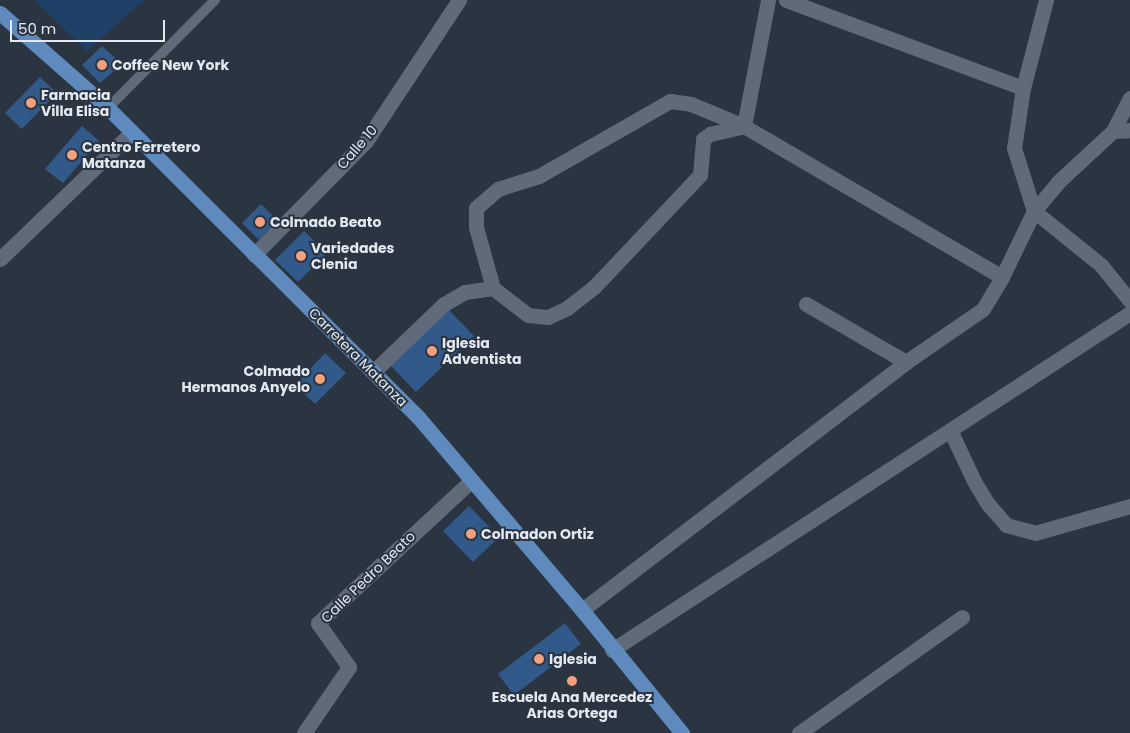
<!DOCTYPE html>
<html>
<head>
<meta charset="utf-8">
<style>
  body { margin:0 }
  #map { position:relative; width:1130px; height:733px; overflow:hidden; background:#2b3542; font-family:Poppins,sans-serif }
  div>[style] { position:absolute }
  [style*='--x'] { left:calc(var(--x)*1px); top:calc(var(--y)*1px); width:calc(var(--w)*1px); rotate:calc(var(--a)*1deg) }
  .green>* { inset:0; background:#1f4067 }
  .building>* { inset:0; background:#315989 }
  .lane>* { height:10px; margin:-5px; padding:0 5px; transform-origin:5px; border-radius:5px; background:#606b79 }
  .street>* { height:15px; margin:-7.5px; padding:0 7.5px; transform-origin:7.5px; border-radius:7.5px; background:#606b79 }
  .primary>* { height:15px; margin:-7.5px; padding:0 7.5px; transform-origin:7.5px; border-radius:7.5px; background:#5f8abe }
  .dots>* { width:14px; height:14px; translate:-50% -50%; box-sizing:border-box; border:2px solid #2b3542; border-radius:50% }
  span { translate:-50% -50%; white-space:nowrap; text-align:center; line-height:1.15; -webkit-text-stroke:4px #2b3542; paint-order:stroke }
  .poi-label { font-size:14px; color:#e2e9f1; font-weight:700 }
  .left { translate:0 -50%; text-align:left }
  .right { translate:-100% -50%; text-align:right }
  .street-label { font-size:14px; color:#e2e9f1 }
  .scale { position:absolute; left:10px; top:20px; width:155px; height:22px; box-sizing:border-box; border:2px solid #e2e9f1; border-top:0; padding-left:6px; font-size:15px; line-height:18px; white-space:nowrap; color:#e2e9f1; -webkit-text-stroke:4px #2b3542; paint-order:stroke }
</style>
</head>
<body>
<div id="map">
  <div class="green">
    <div style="clip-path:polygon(34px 0,144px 0,87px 51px)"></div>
  </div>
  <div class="building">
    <div style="clip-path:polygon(102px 46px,122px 64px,100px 83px,82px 65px)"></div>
    <div style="clip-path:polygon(40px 77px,57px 93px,22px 129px,5px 113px)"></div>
    <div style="clip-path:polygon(82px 126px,99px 141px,63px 183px,45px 169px)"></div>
    <div style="clip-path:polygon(261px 204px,278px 221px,259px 240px,242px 223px)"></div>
    <div style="clip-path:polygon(304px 231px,327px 253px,298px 282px,275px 260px)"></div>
    <div style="clip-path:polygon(448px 309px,474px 336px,416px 392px,390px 365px)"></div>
    <div style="clip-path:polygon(325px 353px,346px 373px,315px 404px,295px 385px)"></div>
    <div style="clip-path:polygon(469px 506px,499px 537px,473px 562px,443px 531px)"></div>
    <div style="clip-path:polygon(565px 623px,581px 644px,514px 695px,498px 674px)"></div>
  </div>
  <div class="lane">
    <div style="--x:108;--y:108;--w:152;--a:-45.3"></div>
  </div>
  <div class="street">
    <div style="--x:786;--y:0;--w:253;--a:20.4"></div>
    <div style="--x:1046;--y:0;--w:91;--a:104.6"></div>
    <div style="--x:1023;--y:88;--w:61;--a:98.5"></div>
    <div style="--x:1014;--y:148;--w:66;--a:72.4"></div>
    <div style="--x:1034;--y:211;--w:86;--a:38.9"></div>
    <div style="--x:1101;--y:265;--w:46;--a:51.1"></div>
    <div style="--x:1113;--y:131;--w:37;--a:-63"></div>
    <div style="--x:254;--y:255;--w:160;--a:-45.5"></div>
    <div style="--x:366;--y:141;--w:169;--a:-56.6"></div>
    <div style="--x:0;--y:259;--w:183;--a:-43.9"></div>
    <div style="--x:1002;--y:277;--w:73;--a:-64.1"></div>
    <div style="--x:1034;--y:211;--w:38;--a:-50"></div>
    <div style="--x:1058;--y:182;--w:75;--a:-42.8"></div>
    <div style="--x:1113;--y:131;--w:17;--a:-3"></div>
    <div style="--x:493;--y:288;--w:63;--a:-105.6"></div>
    <div style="--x:476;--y:227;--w:19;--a:-90"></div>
    <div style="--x:476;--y:208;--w:29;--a:-41"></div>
    <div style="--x:498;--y:189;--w:43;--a:-17.6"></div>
    <div style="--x:539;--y:176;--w:151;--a:-29.8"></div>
    <div style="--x:670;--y:101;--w:21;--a:8"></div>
    <div style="--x:691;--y:104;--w:57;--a:22.5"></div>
    <div style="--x:806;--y:304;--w:116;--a:30.1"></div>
    <div style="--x:373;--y:372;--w:98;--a:-43.8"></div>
    <div style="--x:444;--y:304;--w:24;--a:-30"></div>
    <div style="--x:465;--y:292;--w:28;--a:-8"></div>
    <div style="--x:493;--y:288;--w:44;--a:37.6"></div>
    <div style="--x:528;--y:315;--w:20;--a:6"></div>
    <div style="--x:548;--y:317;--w:21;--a:-25"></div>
    <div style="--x:567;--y:308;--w:34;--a:-38"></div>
    <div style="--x:594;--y:287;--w:154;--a:-46.6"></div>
    <div style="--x:700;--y:175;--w:36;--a:-85"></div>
    <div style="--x:703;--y:139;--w:9;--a:-36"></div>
    <div style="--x:710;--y:134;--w:35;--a:-13"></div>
    <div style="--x:950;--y:430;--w:56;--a:64.8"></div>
    <div style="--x:974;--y:481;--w:27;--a:59"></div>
    <div style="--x:988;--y:504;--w:28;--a:49"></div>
    <div style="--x:1006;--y:525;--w:30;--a:15"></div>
    <div style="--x:1035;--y:533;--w:99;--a:-15.9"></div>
    <div style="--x:582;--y:610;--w:408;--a:-37.4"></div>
    <div style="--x:906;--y:362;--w:93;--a:-34.5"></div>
    <div style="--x:983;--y:309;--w:37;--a:-59"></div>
    <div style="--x:1002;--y:277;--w:299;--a:-149.7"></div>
    <div style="--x:744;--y:126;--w:128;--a:-79.2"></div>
    <div style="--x:612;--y:650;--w:618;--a:-33.05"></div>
    <div style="--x:304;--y:733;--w:80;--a:-55.7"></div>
    <div style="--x:349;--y:667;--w:54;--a:-125.2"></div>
    <div style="--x:318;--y:623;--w:209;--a:-42.9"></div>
    <div style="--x:799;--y:733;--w:200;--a:-35.4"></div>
  </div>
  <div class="primary">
    <div style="--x:0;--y:13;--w:144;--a:41.3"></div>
    <div style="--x:108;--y:108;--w:439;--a:44.9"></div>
    <div style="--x:419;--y:418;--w:252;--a:49.7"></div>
    <div style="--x:582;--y:610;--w:159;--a:50.9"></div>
  </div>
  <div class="dots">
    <div style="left:102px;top:65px;background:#f2a17e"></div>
    <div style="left:31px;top:103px;background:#f2a17e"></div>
    <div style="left:72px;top:155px;background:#f2a17e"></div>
    <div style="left:260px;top:222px;background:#f2a17e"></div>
    <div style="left:301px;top:256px;background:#f2a17e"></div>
    <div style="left:432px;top:351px;background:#f2a17e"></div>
    <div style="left:320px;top:379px;background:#f2a17e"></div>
    <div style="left:471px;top:534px;background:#f2a17e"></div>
    <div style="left:539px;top:659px;background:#f2a17e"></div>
    <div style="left:572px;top:681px;background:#f2a17e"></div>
  </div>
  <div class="poi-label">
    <span class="left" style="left:112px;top:65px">Coffee New York</span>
    <span class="left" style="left:41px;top:103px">Farmacia<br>Villa Elisa</span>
    <span class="left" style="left:82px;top:155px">Centro Ferretero<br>Matanza</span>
    <span class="left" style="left:270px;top:222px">Colmado Beato</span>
    <span class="left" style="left:311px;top:256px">Variedades<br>Clenia</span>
    <span class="left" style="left:442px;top:351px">Iglesia<br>Adventista</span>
    <span class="right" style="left:310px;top:379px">Colmado<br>Hermanos Anyelo</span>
    <span class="left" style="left:481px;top:534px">Colmadon Ortiz</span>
    <span class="left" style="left:549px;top:659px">Iglesia</span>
    <span style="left:572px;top:705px">Escuela Ana Mercedez<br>Arias Ortega</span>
  </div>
  <div class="street-label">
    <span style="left:357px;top:147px;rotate:-49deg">Calle 10</span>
    <span style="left:358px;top:357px;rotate:45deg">Carretera Matanza</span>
    <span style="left:368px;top:577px;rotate:-44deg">Calle Pedro Beato</span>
  </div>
  <div class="scale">50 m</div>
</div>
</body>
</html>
